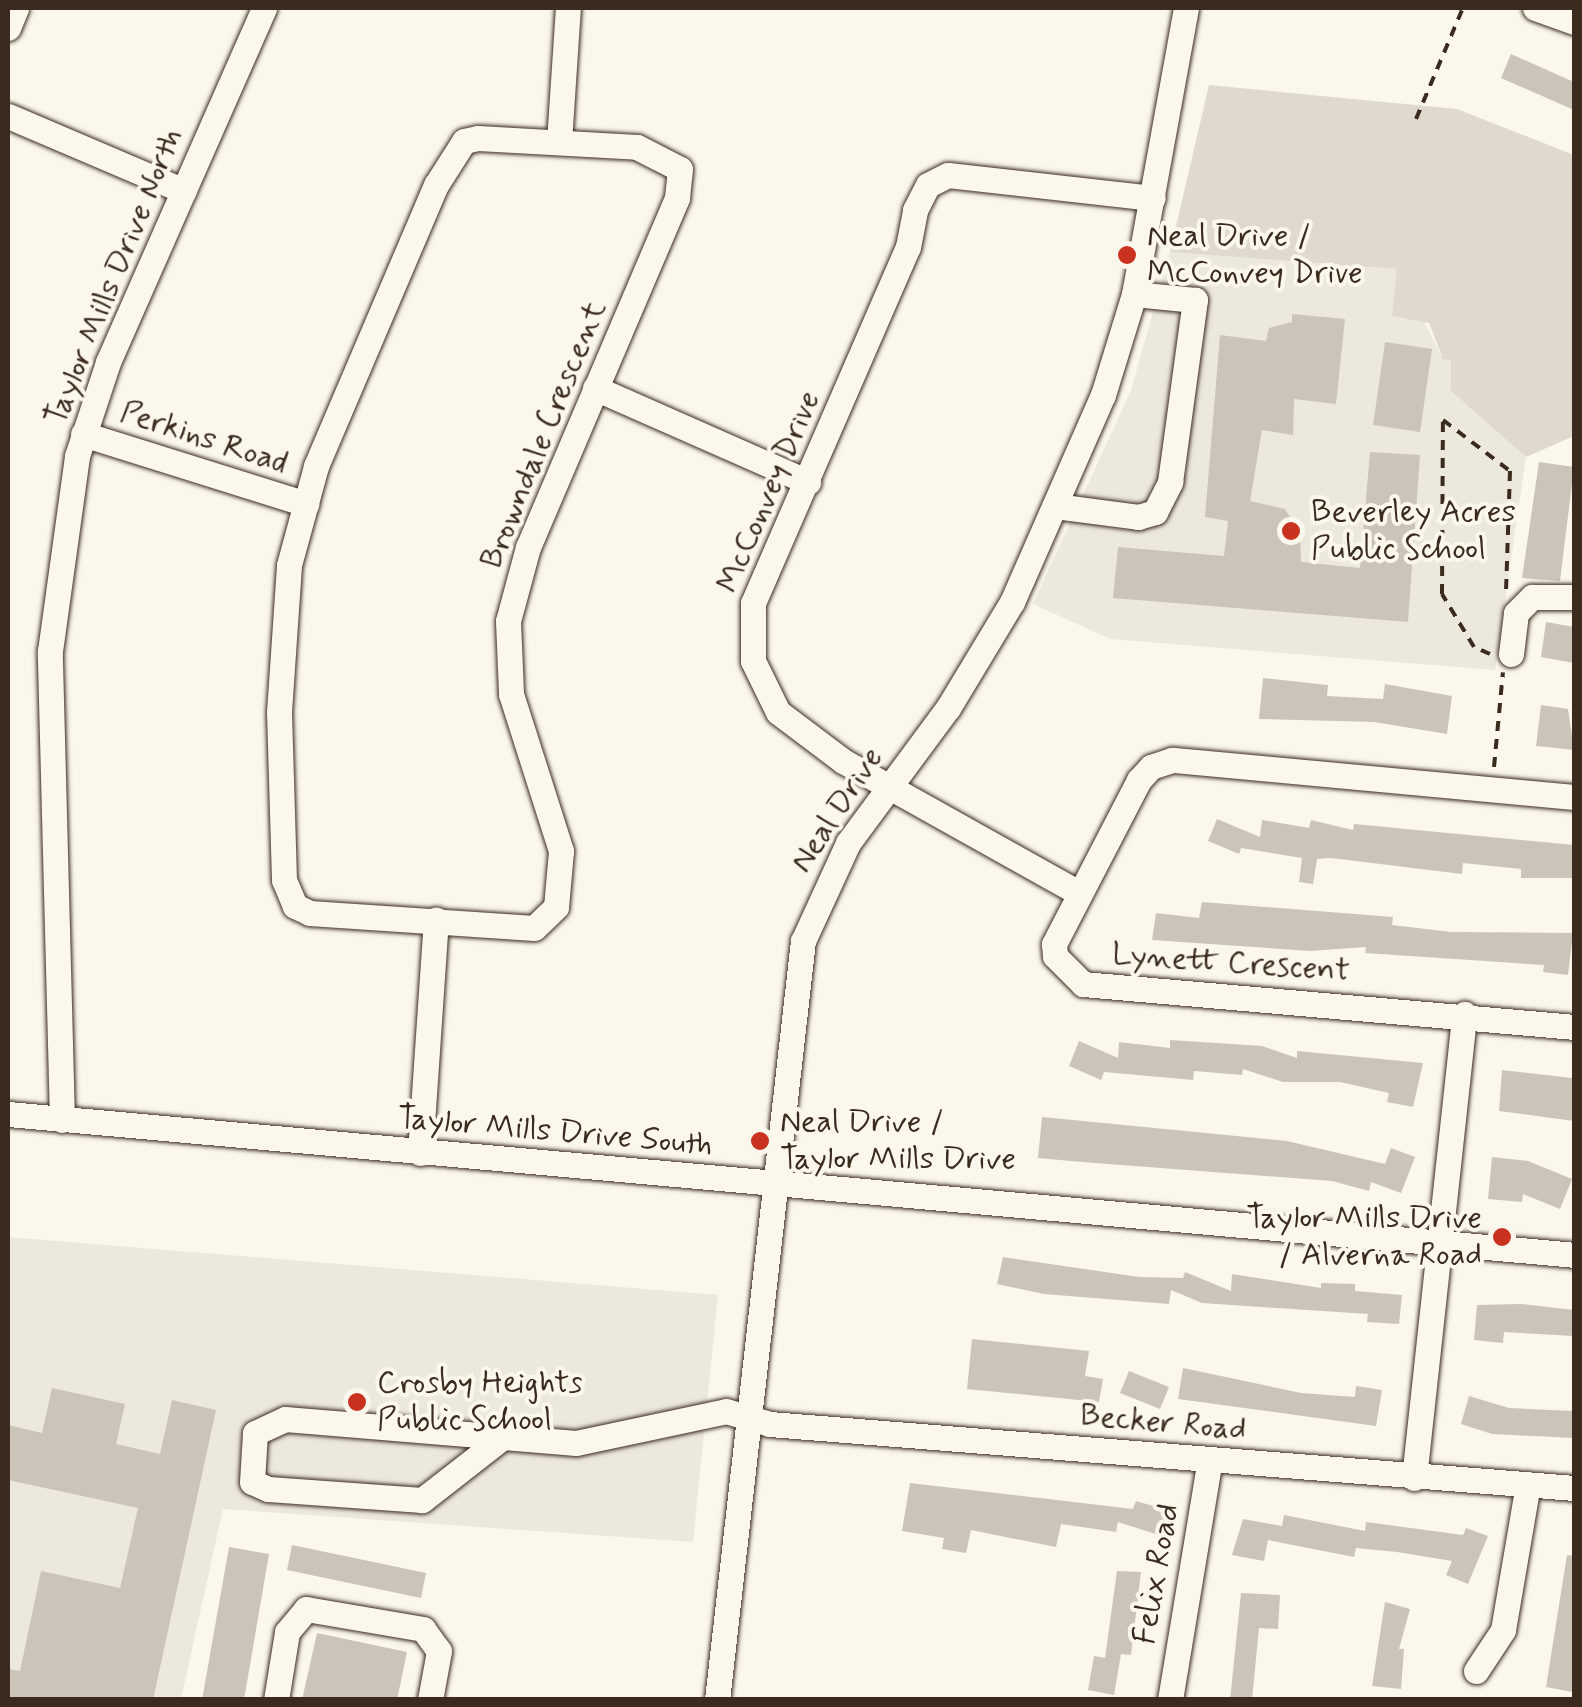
<!DOCTYPE html>
<html>
<head>
<meta charset="utf-8">
<style>
  body { margin:0 }
  #map { position:relative; width:1582px; height:1707px; overflow:hidden; background:#fbf7ec; font-family:Mynerve,sans-serif }
  div>[style] { position:absolute }
  [style*='--x'] { left:calc(var(--x)*1px); top:calc(var(--y)*1px); width:calc(var(--w)*1px); rotate:calc(var(--a)*1deg) }
  .built>* { inset:0; background:#ede8dd }
  .green>* { inset:0; background:#dfd9ce }
  .building>* { inset:0; background:#ccc4b9 }
  .path>* { height:4px; margin-top:-2px; transform-origin:0; background:repeating-linear-gradient(90deg,#3b2a1e 0 10px,transparent 0 18px) }
  .roads { filter:drop-shadow(0 0 2px #3b2a1e) drop-shadow(0 0 2px #3b2a1e) }
  .minor>* { height:25px; margin:-12.5px; padding:0 12.5px; transform-origin:12.5px; border-radius:12.5px; background:#fbf7ec }
  .dots>* { width:28px; height:28px; translate:-50% -50%; box-sizing:border-box; border:5px solid #fbf7ec; border-radius:50% }
  span { translate:-50% -50%; white-space:nowrap; text-align:center; line-height:1.15; -webkit-text-stroke:8px #fbf7ec; paint-order:stroke }
  .poi-label { font-size:32px; color:#3b2a1e }
  .left { translate:0 -50%; text-align:left }
  .right { translate:-100% -50%; text-align:right }
  .street-label { font-size:32px; color:#3b2a1e }
  .frame { position:absolute; inset:0; border:10px solid #3b2a1e; pointer-events:none }
</style>
</head>
<body>
<div id="map">
  <div class="built">
    <div style="clip-path:polygon(1170px 252px,1397px 269px,1443px 359px,1451px 359px,1451px 391px,1526px 457px,1495px 670px,1110px 639px,1033px 604px,1131px 390px)"></div>
    <div style="clip-path:polygon(8px 1237px,718px 1295px,693px 1542px,223px 1509px,181px 1699px,8px 1699px)"></div>
  </div>
  <div class="green">
    <div style="clip-path:polygon(1209px 85px,1457px 109px,1574px 155px,1574px 436px,1526px 457px,1451px 391px,1451px 360px,1443px 359px,1429px 323px,1392px 316px,1397px 269px,1170px 252px)"></div>
  </div>
  <div class="building">
    <div style="clip-path:polygon(1511px 54px,1574px 82px,1574px 110px,1501px 78px)"></div>
    <div style="clip-path:polygon(1292px 314px,1345px 319px,1336px 404px,1294px 399px,1293px 435px,1262px 430px,1250px 501px,1285px 509px,1300px 533px,1301px 562px,1360px 568px,1370px 452px,1420px 455px,1408px 622px,1113px 598px,1118px 547px,1224px 556px,1228px 521px,1205px 517px,1220px 335px,1266px 341px,1269px 328px,1292px 322px)"></div>
    <div style="clip-path:polygon(1385px 342px,1432px 349px,1420px 432px,1373px 425px)"></div>
    <div style="clip-path:polygon(1539px 462px,1574px 467px,1560px 581px,1522px 578px)"></div>
    <div style="clip-path:polygon(1546px 622px,1574px 627px,1574px 663px,1541px 657px)"></div>
    <div style="clip-path:polygon(1263px 678px,1328px 685px,1327px 696px,1383px 699px,1385px 684px,1452px 696px,1447px 734px,1374px 722px,1259px 719px)"></div>
    <div style="clip-path:polygon(1541px 705px,1568px 709px,1574px 750px,1536px 746px)"></div>
    <div style="clip-path:polygon(1217px 819px,1260px 837px,1262px 820px,1309px 828px,1311px 820px,1353px 830px,1354px 824px,1574px 845px,1574px 878px,1521px 878px,1521px 869px,1463px 863px,1462px 874px,1331px 858px,1317px 859px,1313px 884px,1299px 882px,1302px 858px,1241px 848px,1239px 854px,1208px 841px)"></div>
    <div style="clip-path:polygon(1202px 902px,1393px 917px,1392px 925px,1451px 932px,1573px 933px,1568px 975px,1543px 972px,1544px 965px,1365px 953px,1366px 947px,1310px 951px,1152px 940px,1156px 913px,1199px 918px)"></div>
    <div style="clip-path:polygon(1170px 1040px,1262px 1046px,1297px 1058px,1297px 1051px,1423px 1063px,1413px 1107px,1387px 1102px,1389px 1093px,1340px 1082px,1283px 1082px,1243px 1069px,1242px 1075px,1194px 1071px,1193px 1080px,1104px 1072px,1101px 1080px,1069px 1066px,1079px 1041px,1118px 1058px,1119px 1042px,1170px 1048px)"></div>
    <div style="clip-path:polygon(1502px 1070px,1572px 1078px,1574px 1121px,1499px 1111px)"></div>
    <div style="clip-path:polygon(1042px 1117px,1287px 1141px,1385px 1164px,1391px 1148px,1415px 1157px,1401px 1193px,1371px 1182px,1369px 1191px,1332px 1181px,1082px 1162px,1038px 1158px)"></div>
    <div style="clip-path:polygon(1492px 1157px,1528px 1161px,1572px 1179px,1560px 1209px,1523px 1194px,1522px 1202px,1488px 1199px)"></div>
    <div style="clip-path:polygon(1003px 1257px,1139px 1277px,1183px 1278px,1185px 1272px,1231px 1291px,1232px 1274px,1321px 1288px,1321px 1283px,1355px 1284px,1355px 1291px,1402px 1295px,1399px 1324px,1367px 1322px,1368px 1314px,1202px 1303px,1171px 1290px,1169px 1304px,1044px 1294px,997px 1284px)"></div>
    <div style="clip-path:polygon(1521px 1304px,1574px 1310px,1574px 1336px,1504px 1332px,1503px 1343px,1474px 1340px,1477px 1305px)"></div>
    <div style="clip-path:polygon(972px 1339px,1089px 1351px,1085px 1376px,1103px 1379px,1099px 1402px,967px 1389px)"></div>
    <div style="clip-path:polygon(1183px 1368px,1301px 1393px,1355px 1397px,1356px 1386px,1382px 1390px,1376px 1426px,1178px 1399px)"></div>
    <div style="clip-path:polygon(1129px 1371px,1169px 1387px,1160px 1409px,1120px 1393px)"></div>
    <div style="clip-path:polygon(52px 1388px,125px 1404px,116px 1444px,160px 1454px,172px 1400px,216px 1410px,153px 1700px,8px 1700px,8px 1669px,20px 1671px,41px 1571px,120px 1588px,138px 1508px,8px 1480px,8px 1425px,42px 1433px)"></div>
    <div style="clip-path:polygon(1469px 1396px,1509px 1408px,1574px 1411px,1574px 1438px,1492px 1434px,1461px 1424px)"></div>
    <div style="clip-path:polygon(910px 1483px,1133px 1509px,1136px 1501px,1170px 1511px,1162px 1536px,1118px 1522px,1116px 1532px,1061px 1524px,1056px 1547px,971px 1530px,966px 1553px,942px 1549px,944px 1538px,902px 1531px)"></div>
    <div style="clip-path:polygon(1284px 1515px,1365px 1531px,1366px 1522px,1463px 1535px,1466px 1528px,1488px 1536px,1468px 1584px,1446px 1575px,1452px 1561px,1397px 1552px,1356px 1548px,1354px 1557px,1268px 1540px,1264px 1561px,1232px 1555px,1243px 1519px,1282px 1526px)"></div>
    <div style="clip-path:polygon(292px 1545px,426px 1573px,421px 1598px,287px 1570px)"></div>
    <div style="clip-path:polygon(229px 1547px,269px 1554px,244px 1700px,202px 1700px)"></div>
    <div style="clip-path:polygon(1567px 1555px,1574px 1556px,1572px 1692px,1546px 1687px)"></div>
    <div style="clip-path:polygon(1117px 1571px,1141px 1572px,1131px 1655px,1121px 1654px,1114px 1695px,1088px 1690px,1094px 1656px,1105px 1658px)"></div>
    <div style="clip-path:polygon(1241px 1593px,1280px 1595px,1278px 1629px,1259px 1628px,1252px 1700px,1230px 1700px)"></div>
    <div style="clip-path:polygon(1385px 1602px,1410px 1609px,1399px 1649px,1404px 1649px,1401px 1689px,1372px 1686px)"></div>
    <div style="clip-path:polygon(317px 1633px,407px 1652px,397px 1700px,302px 1700px)"></div>
  </div>
  <div class="path">
    <div style="--x:1416;--y:119;--w:121;--a:-67.1"></div>
    <div style="--x:1490;--y:654;--w:17;--a:-156"></div>
    <div style="--x:1474;--y:647;--w:62;--a:-121.1"></div>
    <div style="--x:1442;--y:594;--w:174;--a:-89.7"></div>
    <div style="--x:1443;--y:420;--w:84;--a:37.3"></div>
    <div style="--x:1510;--y:471;--w:121;--a:91.9"></div>
    <div style="--x:1494;--y:767;--w:95;--a:-84.6"></div>
  </div>
  <div class="roads">
    <div class="minor">
      <div style="--x:1535;--y:8;--w:41;--a:19.7"></div>
      <div style="--x:8;--y:28;--w:22;--a:-68"></div>
      <div style="--x:8;--y:116;--w:191;--a:23.1"></div>
      <div style="--x:478;--y:138;--w:159;--a:3.2"></div>
      <div style="--x:637;--y:147;--w:48;--a:27.1"></div>
      <div style="--x:680;--y:169;--w:29;--a:96"></div>
      <div style="--x:677;--y:198;--w:379;--a:113.1"></div>
      <div style="--x:528;--y:547;--w:77;--a:105.1"></div>
      <div style="--x:508;--y:621;--w:73;--a:87.6"></div>
      <div style="--x:511;--y:694;--w:165;--a:72.3"></div>
      <div style="--x:561;--y:851;--w:56;--a:95.1"></div>
      <div style="--x:556;--y:907;--w:30;--a:136"></div>
      <div style="--x:534;--y:928;--w:225;--a:-176.2"></div>
      <div style="--x:310;--y:913;--w:17;--a:-155"></div>
      <div style="--x:295;--y:906;--w:28;--a:-113"></div>
      <div style="--x:284;--y:880;--w:168;--a:-91.7"></div>
      <div style="--x:279;--y:712;--w:147;--a:-86.1"></div>
      <div style="--x:289;--y:565;--w:103;--a:-74.7"></div>
      <div style="--x:316;--y:466;--w:306;--a:-66.9"></div>
      <div style="--x:436;--y:185;--w:52;--a:-57.5"></div>
      <div style="--x:464;--y:141;--w:14;--a:-12"></div>
      <div style="--x:559;--y:142;--w:134;--a:-86.2"></div>
      <div style="--x:595;--y:388;--w:233;--a:23.8"></div>
      <div style="--x:83;--y:434;--w:234;--a:17.4"></div>
      <div style="--x:1055;--y:506;--w:84;--a:7.5"></div>
      <div style="--x:1138;--y:517;--w:18;--a:-16"></div>
      <div style="--x:1155;--y:512;--w:34;--a:-63"></div>
      <div style="--x:1170;--y:482;--w:184;--a:-82.2"></div>
      <div style="--x:1195;--y:300;--w:61;--a:-174.4"></div>
      <div style="--x:1511;--y:654;--w:41;--a:-83"></div>
      <div style="--x:1516;--y:613;--w:23;--a:-45"></div>
      <div style="--x:1532;--y:597;--w:42;--a:0"></div>
      <div style="--x:1574;--y:797;--w:404;--a:-174.7"></div>
      <div style="--x:1172;--y:760;--w:22;--a:162"></div>
      <div style="--x:1151;--y:767;--w:18;--a:133"></div>
      <div style="--x:1139;--y:780;--w:185;--a:117.4"></div>
      <div style="--x:1054;--y:944;--w:12;--a:85"></div>
      <div style="--x:1055;--y:956;--w:40;--a:45"></div>
      <div style="--x:1083;--y:984;--w:493;--a:5"></div>
      <div style="--x:1079;--y:893;--w:270;--a:-150.8"></div>
      <div style="--x:843;--y:761;--w:81;--a:-143"></div>
      <div style="--x:778;--y:712;--w:57;--a:-116.1"></div>
      <div style="--x:753;--y:661;--w:58;--a:-90"></div>
      <div style="--x:753;--y:603;--w:388;--a:-66.5"></div>
      <div style="--x:908;--y:247;--w:38;--a:-79"></div>
      <div style="--x:915;--y:210;--w:28;--a:-63"></div>
      <div style="--x:928;--y:185;--w:22;--a:-27"></div>
      <div style="--x:948;--y:175;--w:206;--a:6.4"></div>
      <div style="--x:8;--y:1114;--w:1572;--a:5.14"></div>
      <div style="--x:62;--y:1120;--w:469;--a:-91.5"></div>
      <div style="--x:50;--y:651;--w:197;--a:-82.1"></div>
      <div style="--x:77;--y:456;--w:99;--a:-71.7"></div>
      <div style="--x:108;--y:362;--w:387;--a:-66.2"></div>
      <div style="--x:420;--y:1153;--w:234;--a:-86.1"></div>
      <div style="--x:503;--y:1437;--w:103;--a:142.1"></div>
      <div style="--x:422;--y:1500;--w:154;--a:-175.9"></div>
      <div style="--x:268;--y:1489;--w:17;--a:-156"></div>
      <div style="--x:252;--y:1482;--w:49;--a:-86.5"></div>
      <div style="--x:255;--y:1433;--w:33;--a:-25"></div>
      <div style="--x:285;--y:1419;--w:292;--a:4.7"></div>
      <div style="--x:576;--y:1443;--w:153;--a:-12"></div>
      <div style="--x:726;--y:1411;--w:46;--a:16.5"></div>
      <div style="--x:770;--y:1424;--w:807;--a:4.55"></div>
      <div style="--x:1414;--y:1478;--w:467;--a:-83.8"></div>
      <div style="--x:1476;--y:1671;--w:49;--a:-56.6"></div>
      <div style="--x:1503;--y:1630;--w:148;--a:-80.3"></div>
      <div style="--x:276;--y:1700;--w:69;--a:-80.8"></div>
      <div style="--x:287;--y:1632;--w:30;--a:-50"></div>
      <div style="--x:306;--y:1609;--w:119;--a:9.7"></div>
      <div style="--x:423;--y:1629;--w:27;--a:54"></div>
      <div style="--x:439;--y:1651;--w:50;--a:100.4"></div>
      <div style="--x:717;--y:1700;--w:764;--a:-83.54"></div>
      <div style="--x:803;--y:941;--w:108;--a:-65.3"></div>
      <div style="--x:848;--y:843;--w:168;--a:-53.5"></div>
      <div style="--x:948;--y:708;--w:124;--a:-58.9"></div>
      <div style="--x:1012;--y:602;--w:226;--a:-66.3"></div>
      <div style="--x:1103;--y:395;--w:106;--a:-72.9"></div>
      <div style="--x:1134;--y:294;--w:291;--a:-79.7"></div>
      <div style="--x:1170;--y:1700;--w:244;--a:-80.6"></div>
    </div>
  </div>
  <div class="dots">
    <div style="left:1127px;top:255px;background:#c8321e"></div>
    <div style="left:1291px;top:531px;background:#c8321e"></div>
    <div style="left:760px;top:1141px;background:#c8321e"></div>
    <div style="left:1502px;top:1237px;background:#c8321e"></div>
    <div style="left:357px;top:1402px;background:#c8321e"></div>
  </div>
  <div class="poi-label">
    <span class="left" style="left:1147px;top:255px">Neal Drive /<br>McConvey Drive</span>
    <span class="left" style="left:1311px;top:531px">Beverley Acres<br>Public School</span>
    <span class="left" style="left:780px;top:1141px">Neal Drive /<br>Taylor Mills Drive</span>
    <span class="right" style="left:1482px;top:1237px">Taylor Mills Drive<br>/ Alverna Road</span>
    <span class="left" style="left:377px;top:1402px">Crosby Heights<br>Public School</span>
  </div>
  <div class="street-label">
    <span style="left:114px;top:277px;rotate:-68deg">Taylor Mills Drive North</span>
    <span style="left:544px;top:435px;rotate:-68deg">Browndale Crescent</span>
    <span style="left:204px;top:438px;rotate:18deg">Perkins Road</span>
    <span style="left:769px;top:492px;rotate:-67deg">McConvey Drive</span>
    <span style="left:837px;top:810px;rotate:-57deg">Neal Drive</span>
    <span style="left:1231px;top:963px;rotate:4deg">Lynett Crescent</span>
    <span style="left:555px;top:1132px;rotate:5deg">Taylor Mills Drive South</span>
    <span style="left:1163px;top:1423px;rotate:5deg">Becker Road</span>
    <span style="left:1157px;top:1574px;rotate:-80deg">Felix Road</span>
  </div>
  <div class="frame"></div>
</div>
</body>
</html>
